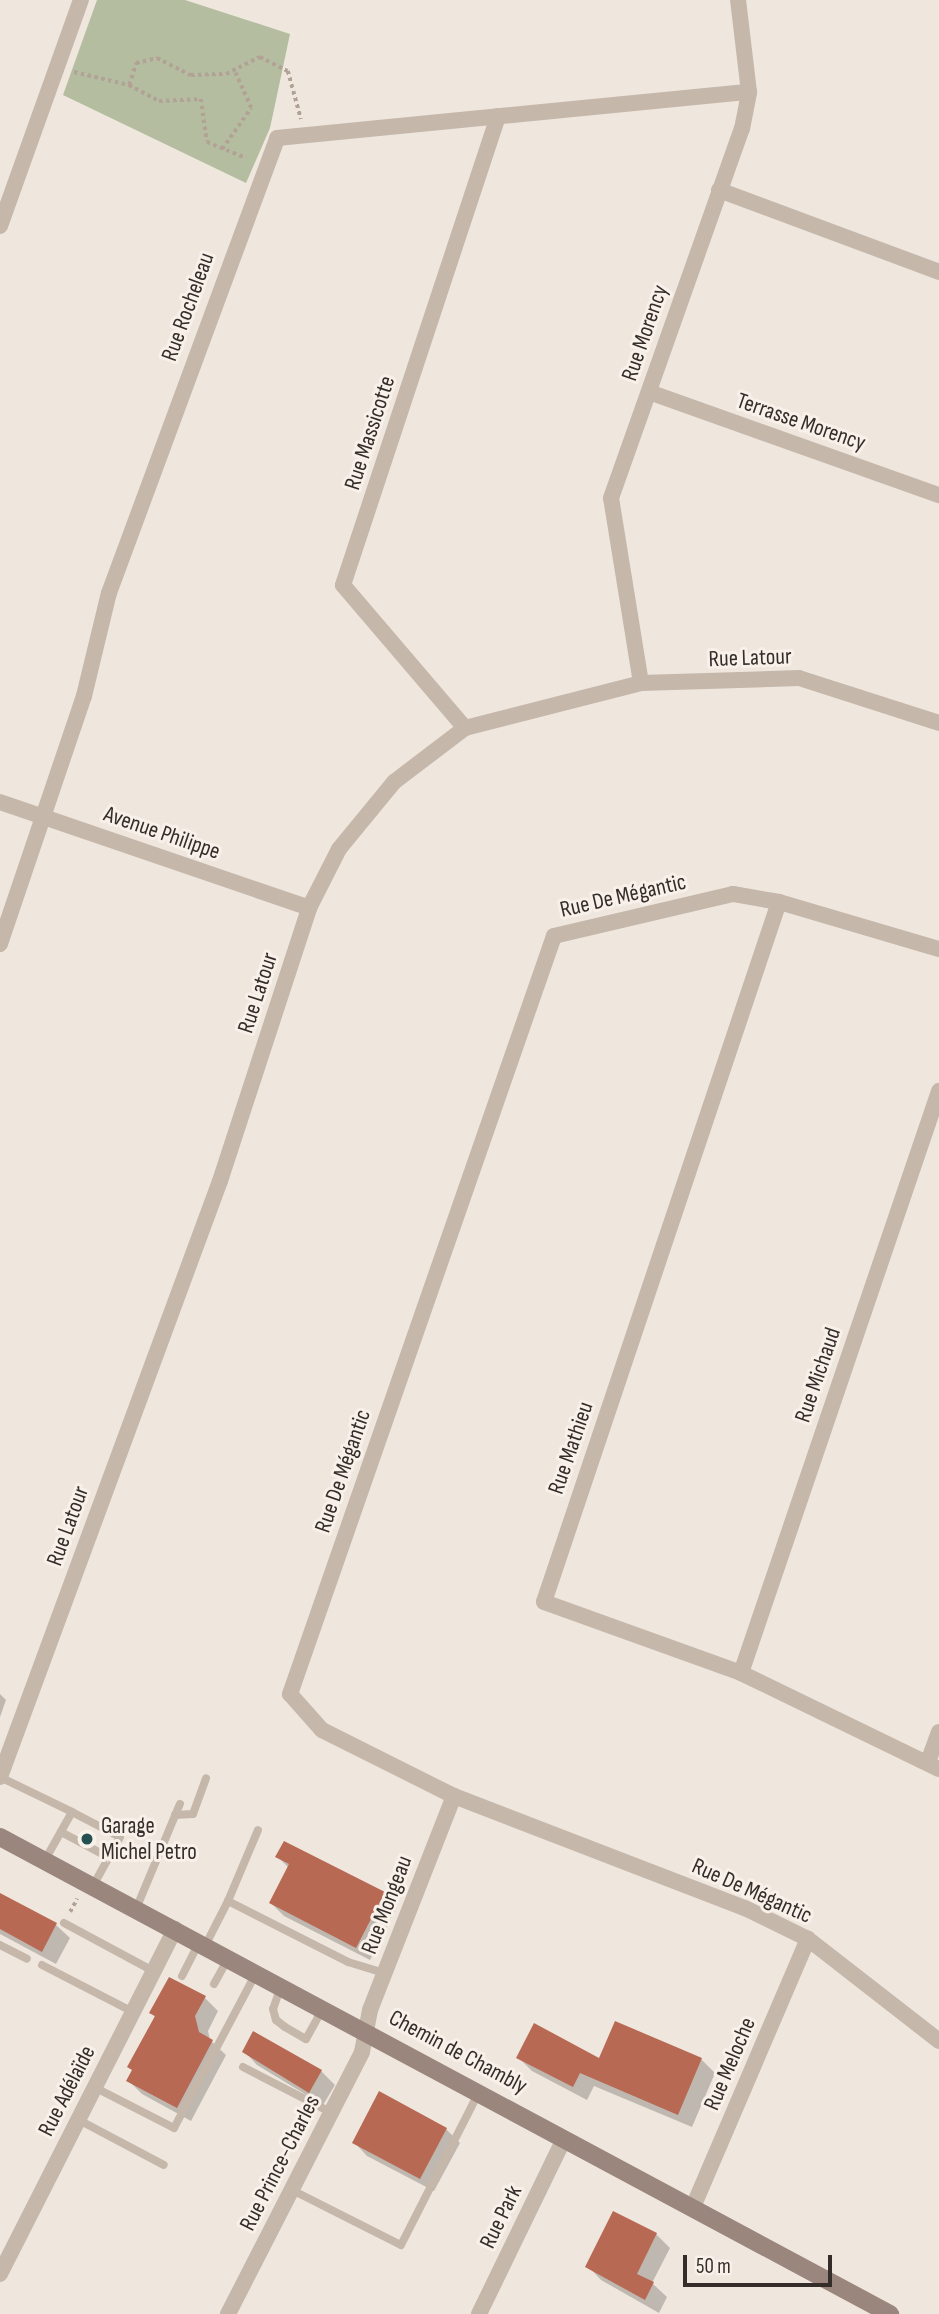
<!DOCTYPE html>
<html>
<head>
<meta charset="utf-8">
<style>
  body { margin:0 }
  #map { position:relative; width:939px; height:2314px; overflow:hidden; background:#efe7de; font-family:"Sofia Sans Condensed",sans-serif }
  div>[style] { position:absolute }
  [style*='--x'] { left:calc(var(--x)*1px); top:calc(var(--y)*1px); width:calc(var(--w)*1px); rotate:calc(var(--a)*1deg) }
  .green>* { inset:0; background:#b4bd9f }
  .shadow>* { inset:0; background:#0003 }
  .building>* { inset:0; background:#b86953 }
  .path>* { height:3.5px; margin-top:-1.75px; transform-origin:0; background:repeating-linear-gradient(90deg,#b2a195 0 3.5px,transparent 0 7px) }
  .lane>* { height:8px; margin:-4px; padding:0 4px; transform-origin:4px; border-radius:4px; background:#c6b7ab }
  .street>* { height:16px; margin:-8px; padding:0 8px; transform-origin:8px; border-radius:8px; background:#c6b7ab }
  .secondary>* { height:18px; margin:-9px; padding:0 9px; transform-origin:9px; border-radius:9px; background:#9a867d }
  .dots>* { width:19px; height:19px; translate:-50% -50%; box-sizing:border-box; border:4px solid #f8f1ea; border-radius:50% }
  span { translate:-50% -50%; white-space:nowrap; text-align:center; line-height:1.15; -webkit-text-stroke:6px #f8f1ea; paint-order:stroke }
  .street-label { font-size:23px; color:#352d29 }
  .poi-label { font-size:23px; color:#352d29 }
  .left { translate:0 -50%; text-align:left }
  .scale { position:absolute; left:683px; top:2255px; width:149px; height:32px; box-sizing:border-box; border:4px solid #352d29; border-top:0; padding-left:9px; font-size:21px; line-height:24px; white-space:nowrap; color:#352d29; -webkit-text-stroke:5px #f8f1ea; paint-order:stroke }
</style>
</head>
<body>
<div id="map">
  <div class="green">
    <div style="clip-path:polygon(97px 0,185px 0,290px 34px,270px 128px,246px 183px,63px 95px)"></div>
  </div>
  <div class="shadow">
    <div style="clip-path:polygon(0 1694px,6px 1700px,0 1717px)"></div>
    <div style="clip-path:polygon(278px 1857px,384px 1893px,397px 1907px,370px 1960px,284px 1916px,271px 1903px,289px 1868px)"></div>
    <div style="clip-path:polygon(0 1895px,56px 1925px,70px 1938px,56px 1964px,0 1934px)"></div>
    <div style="clip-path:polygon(205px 1998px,218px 2011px,208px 2031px,210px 2040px,226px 2055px,191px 2121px,142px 2094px,128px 2080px,156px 2018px,151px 2013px)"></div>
    <div style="clip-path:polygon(254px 2034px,321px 2071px,335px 2085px,323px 2105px,257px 2065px,244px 2051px)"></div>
    <div style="clip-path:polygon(518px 2057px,701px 2059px,715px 2073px,692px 2127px,594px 2086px,587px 2100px,532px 2071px)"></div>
    <div style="clip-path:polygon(446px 2129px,460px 2143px,434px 2191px,367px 2156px,354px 2142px)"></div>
    <div style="clip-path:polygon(656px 2234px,670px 2248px,652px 2283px,667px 2297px,659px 2313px,601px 2280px,588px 2266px)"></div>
  </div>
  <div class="building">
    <div style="clip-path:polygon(284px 1841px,385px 1892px,356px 1948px,269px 1903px,289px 1864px,275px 1857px)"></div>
    <div style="clip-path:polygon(0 1893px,57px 1923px,42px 1952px,0 1929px)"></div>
    <div style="clip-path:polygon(169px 1977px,206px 1996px,195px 2016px,199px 2032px,213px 2040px,177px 2108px,126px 2081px,132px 2070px,127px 2067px,155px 2016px,149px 2013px)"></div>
    <div style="clip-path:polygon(615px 2021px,702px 2058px,678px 2115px,580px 2073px,573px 2087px,516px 2058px,534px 2023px,599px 2058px)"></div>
    <div style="clip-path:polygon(253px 2031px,322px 2070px,309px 2093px,242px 2052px)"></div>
    <div style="clip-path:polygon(379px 2091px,447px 2128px,420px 2179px,352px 2143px)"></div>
    <div style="clip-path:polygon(613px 2211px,657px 2233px,637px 2274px,654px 2282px,645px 2300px,585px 2267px)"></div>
  </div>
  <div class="path">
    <div style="--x:74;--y:72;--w:57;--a:13.3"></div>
    <div style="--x:129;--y:85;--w:23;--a:-72"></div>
    <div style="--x:136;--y:63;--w:22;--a:-13"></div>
    <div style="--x:157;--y:58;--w:38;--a:27"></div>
    <div style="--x:191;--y:75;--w:35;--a:-2"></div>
    <div style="--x:226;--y:74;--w:38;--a:-27"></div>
    <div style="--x:260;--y:57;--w:31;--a:27"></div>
    <div style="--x:288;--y:71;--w:50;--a:74.8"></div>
    <div style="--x:129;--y:85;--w:34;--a:28"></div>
    <div style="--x:159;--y:101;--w:42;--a:-2.7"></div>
    <div style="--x:201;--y:99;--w:43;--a:82.1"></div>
    <div style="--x:207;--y:142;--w:42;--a:22.3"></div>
    <div style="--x:222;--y:149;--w:50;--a:-54.7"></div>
    <div style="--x:251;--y:108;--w:42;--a:-114.1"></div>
    <div style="--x:70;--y:1912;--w:15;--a:-62"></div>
  </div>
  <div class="lane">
    <div style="--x:0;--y:1777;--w:80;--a:25.9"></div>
    <div style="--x:175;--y:1815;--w:18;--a:-3"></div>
    <div style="--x:193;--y:1814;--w:38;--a:-70"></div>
    <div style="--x:61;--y:1832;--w:53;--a:28"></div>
    <div style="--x:45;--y:1860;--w:55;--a:-60.6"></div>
    <div style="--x:72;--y:1812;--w:54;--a:27.5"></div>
    <div style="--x:120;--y:1837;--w:56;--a:118.9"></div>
    <div style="--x:228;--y:1901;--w:77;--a:-67.1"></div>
    <div style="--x:136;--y:1909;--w:114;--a:-67.3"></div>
    <div style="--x:64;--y:1923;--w:101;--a:28.3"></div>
    <div style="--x:0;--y:1945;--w:30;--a:27"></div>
    <div style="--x:205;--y:1946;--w:51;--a:-62.9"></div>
    <div style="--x:228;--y:1901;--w:135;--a:26.9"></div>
    <div style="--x:348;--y:1962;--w:39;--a:17"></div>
    <div style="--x:42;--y:1965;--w:102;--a:27.3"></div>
    <div style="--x:182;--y:1976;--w:37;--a:-63"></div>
    <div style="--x:214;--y:1984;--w:29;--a:-61"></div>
    <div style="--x:281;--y:1986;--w:24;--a:109"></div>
    <div style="--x:273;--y:2009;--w:11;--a:75"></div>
    <div style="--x:276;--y:2020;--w:11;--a:38"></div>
    <div style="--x:285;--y:2027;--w:24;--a:30"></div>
    <div style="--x:306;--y:2039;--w:33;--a:-61"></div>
    <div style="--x:243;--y:2067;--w:100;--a:27.3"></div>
    <div style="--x:94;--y:2087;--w:90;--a:27.1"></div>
    <div style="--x:174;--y:2128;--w:175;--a:-62.1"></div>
    <div style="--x:77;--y:2119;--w:98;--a:27.9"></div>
    <div style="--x:292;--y:2190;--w:122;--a:26.8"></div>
    <div style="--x:401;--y:2245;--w:169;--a:-63"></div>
  </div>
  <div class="street">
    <div style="--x:719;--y:190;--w:235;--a:20.4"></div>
    <div style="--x:0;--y:226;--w:240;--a:-70.3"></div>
    <div style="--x:649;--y:392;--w:308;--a:19.6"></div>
    <div style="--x:641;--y:683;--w:187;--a:-99.2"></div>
    <div style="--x:611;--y:498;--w:392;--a:-70.5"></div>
    <div style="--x:742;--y:129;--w:38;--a:-79"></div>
    <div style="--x:749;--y:92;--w:93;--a:-96.8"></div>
    <div style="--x:465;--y:728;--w:188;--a:-130.5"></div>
    <div style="--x:343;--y:585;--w:494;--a:-71.7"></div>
    <div style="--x:0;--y:802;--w:327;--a:18.9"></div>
    <div style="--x:779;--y:902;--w:738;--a:108.56"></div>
    <div style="--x:544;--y:1602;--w:209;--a:19.8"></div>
    <div style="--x:741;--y:1673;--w:220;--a:25.9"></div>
    <div style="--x:0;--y:944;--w:262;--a:-71.3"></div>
    <div style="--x:84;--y:696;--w:106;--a:-76.4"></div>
    <div style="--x:109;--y:593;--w:485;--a:-69.7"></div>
    <div style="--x:277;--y:138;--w:474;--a:-5.6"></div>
    <div style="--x:939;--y:949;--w:167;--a:-163.6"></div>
    <div style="--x:779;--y:902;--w:47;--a:-170.1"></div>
    <div style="--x:733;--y:894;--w:184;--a:166.8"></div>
    <div style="--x:554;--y:936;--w:803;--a:109.2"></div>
    <div style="--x:290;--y:1694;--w:48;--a:48.4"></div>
    <div style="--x:322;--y:1730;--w:148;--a:26.6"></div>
    <div style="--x:454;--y:1796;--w:312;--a:21.1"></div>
    <div style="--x:745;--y:1908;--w:70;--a:26.2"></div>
    <div style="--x:808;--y:1939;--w:166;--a:37.9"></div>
    <div style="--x:741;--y:1673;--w:615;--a:-71.21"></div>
    <div style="--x:928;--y:1762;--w:32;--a:-70"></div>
    <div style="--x:0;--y:1777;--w:635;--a:-69.74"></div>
    <div style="--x:220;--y:1181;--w:287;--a:-71.9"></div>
    <div style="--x:309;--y:908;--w:66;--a:-63"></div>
    <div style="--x:339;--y:849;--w:87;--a:-50.6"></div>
    <div style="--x:394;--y:782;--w:89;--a:-37.3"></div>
    <div style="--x:465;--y:728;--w:182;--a:-14.3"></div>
    <div style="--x:641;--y:683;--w:158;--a:-1.8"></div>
    <div style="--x:799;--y:678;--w:147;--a:17.8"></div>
    <div style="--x:693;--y:2207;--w:292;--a:-66.8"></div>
    <div style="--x:0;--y:2274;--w:387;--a:-63.1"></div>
    <div style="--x:228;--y:2314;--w:294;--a:-62.9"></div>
    <div style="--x:362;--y:2052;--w:43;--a:-79.2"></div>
    <div style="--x:370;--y:2010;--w:230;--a:-68.6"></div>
    <div style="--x:479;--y:2314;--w:195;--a:-64.1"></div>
  </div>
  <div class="secondary">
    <div style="--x:0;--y:1837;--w:1010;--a:28.19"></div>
  </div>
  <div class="dots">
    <div style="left:87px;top:1839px;background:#245052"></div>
  </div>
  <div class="street-label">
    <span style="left:188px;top:307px;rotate:-70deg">Rue Rocheleau</span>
    <span style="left:645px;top:333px;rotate:-71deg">Rue Morency</span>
    <span style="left:801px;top:422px;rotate:19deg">Terrasse Morency</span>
    <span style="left:370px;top:433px;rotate:-72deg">Rue Massicotte</span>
    <span style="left:750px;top:658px;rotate:-2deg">Rue Latour</span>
    <span style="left:162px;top:833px;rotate:19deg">Avenue Philippe</span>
    <span style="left:623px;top:896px;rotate:-13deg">Rue De Mégantic</span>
    <span style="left:258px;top:993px;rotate:-72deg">Rue Latour</span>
    <span style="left:818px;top:1375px;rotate:-71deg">Rue Michaud</span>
    <span style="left:571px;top:1448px;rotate:-71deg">Rue Mathieu</span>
    <span style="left:343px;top:1471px;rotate:-71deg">Rue De Mégantic</span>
    <span style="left:68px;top:1526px;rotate:-70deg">Rue Latour</span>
    <span style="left:752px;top:1891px;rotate:24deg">Rue De Mégantic</span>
    <span style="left:387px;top:1905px;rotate:-69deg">Rue Mongeau</span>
    <span style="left:458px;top:2052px;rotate:28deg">Chemin de Chambly</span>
    <span style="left:730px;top:2064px;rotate:-67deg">Rue Meloche</span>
    <span style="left:67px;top:2091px;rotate:-63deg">Rue Adélaïde</span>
    <span style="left:280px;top:2163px;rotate:-63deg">Rue Prince-Charles</span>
    <span style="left:501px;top:2217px;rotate:-64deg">Rue Park</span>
  </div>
  <div class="poi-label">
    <span class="left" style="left:101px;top:1839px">Garage<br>Michel Petro</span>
  </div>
  <div class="scale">50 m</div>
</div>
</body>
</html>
